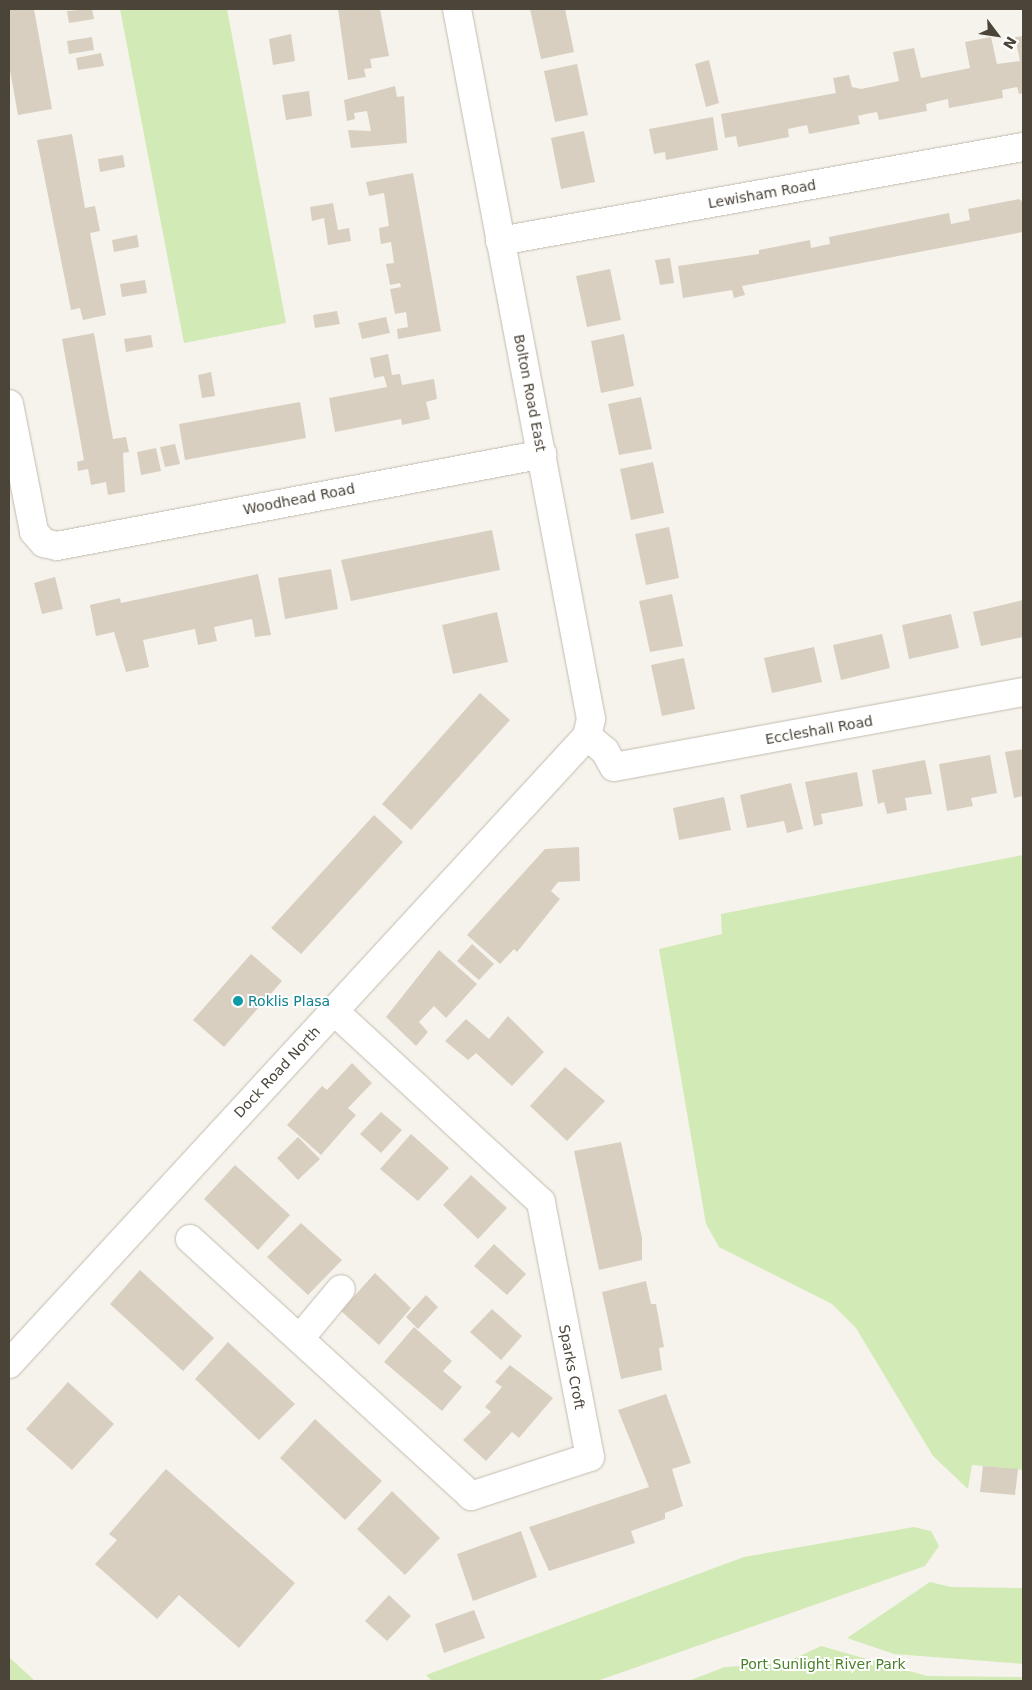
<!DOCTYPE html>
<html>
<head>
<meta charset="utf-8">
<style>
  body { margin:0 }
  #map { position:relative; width:1032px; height:1690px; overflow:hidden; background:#f6f3ec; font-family:"DejaVu Sans",sans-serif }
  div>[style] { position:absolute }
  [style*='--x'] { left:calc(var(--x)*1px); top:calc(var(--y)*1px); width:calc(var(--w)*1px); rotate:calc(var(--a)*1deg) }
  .green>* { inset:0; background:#d2eab5 }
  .building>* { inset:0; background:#d8cfc1 }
  .roads { filter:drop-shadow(0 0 1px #c2bbae) drop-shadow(0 0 1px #c2bbae) }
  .street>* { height:28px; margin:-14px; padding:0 14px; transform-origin:14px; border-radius:14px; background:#fff }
  .dots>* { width:14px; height:14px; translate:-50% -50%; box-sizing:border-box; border:2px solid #fff; border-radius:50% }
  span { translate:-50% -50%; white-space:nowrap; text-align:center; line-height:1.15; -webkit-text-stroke:4px #fff; paint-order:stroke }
  .street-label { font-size:14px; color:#4b4439 }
  .culture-label { font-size:14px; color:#0d838f }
  .left { translate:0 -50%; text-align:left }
  .park-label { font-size:14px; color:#4a7f2a }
  .frame { position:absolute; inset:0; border:10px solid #4b4439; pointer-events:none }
  .north { position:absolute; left:972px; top:10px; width:50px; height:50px; -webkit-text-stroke:4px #fff; paint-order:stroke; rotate:121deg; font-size:14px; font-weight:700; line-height:20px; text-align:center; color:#4b4439 }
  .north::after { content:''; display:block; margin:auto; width:18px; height:22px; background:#4b4439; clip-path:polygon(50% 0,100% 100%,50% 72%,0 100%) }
</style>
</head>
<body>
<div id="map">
  <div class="green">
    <div style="clip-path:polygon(120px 9px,227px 9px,286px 323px,184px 343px)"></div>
    <div style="clip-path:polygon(1023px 855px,1023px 1470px,972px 1465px,968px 1489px,933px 1456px,856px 1328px,832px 1304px,719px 1247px,706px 1224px,659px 949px,722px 934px,721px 914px)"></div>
    <div style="clip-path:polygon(914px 1527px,931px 1531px,939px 1546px,925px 1566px,597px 1681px,432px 1681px,426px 1675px,744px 1557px)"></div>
    <div style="clip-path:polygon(930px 1582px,951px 1587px,1023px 1588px,1023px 1664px,894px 1654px,847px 1638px)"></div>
    <div style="clip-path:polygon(821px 1646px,927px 1676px,1023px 1677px,1023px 1681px,688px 1681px,725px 1667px,785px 1663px)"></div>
    <div style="clip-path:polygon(9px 1657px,35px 1681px,9px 1681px)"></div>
  </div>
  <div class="building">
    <div style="clip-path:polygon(9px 9px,34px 9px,52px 109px,18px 115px,9px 65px)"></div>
    <div style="clip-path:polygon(92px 9px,94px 19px,69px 23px,67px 11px)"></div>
    <div style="clip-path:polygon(338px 9px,380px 9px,389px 56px,370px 59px,372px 68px,364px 69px,366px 77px,348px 80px)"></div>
    <div style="clip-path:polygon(530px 9px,565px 9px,574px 52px,541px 59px)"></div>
    <div style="clip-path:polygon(291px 34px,295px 61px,273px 65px,269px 39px)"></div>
    <div style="clip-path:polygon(1023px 36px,1023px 93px,1019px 94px,1017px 87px,1002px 90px,1003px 98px,949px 108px,948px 99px,939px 101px,926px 104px,927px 111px,879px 120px,877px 112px,866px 114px,858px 116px,860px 124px,809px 134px,807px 125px,797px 127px,788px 129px,789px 137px,738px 147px,736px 136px,725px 138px,721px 114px,836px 93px,833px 78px,849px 75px,852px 87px,861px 89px,899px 81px,893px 52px,914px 48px,921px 78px,970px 68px,965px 42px,991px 37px,997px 64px,1020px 61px,1015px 37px)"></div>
    <div style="clip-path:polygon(92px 37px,94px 50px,69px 54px,67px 41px)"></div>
    <div style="clip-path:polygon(101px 53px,104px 66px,78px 70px,76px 58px)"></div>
    <div style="clip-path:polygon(709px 60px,719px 103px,706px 107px,695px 64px)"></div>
    <div style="clip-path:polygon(577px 64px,588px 115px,555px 122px,544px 71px)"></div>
    <div style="clip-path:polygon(395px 86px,397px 97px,404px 96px,407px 143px,351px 148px,348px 130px,371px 131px,367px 111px,354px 113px,355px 119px,347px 121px,344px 100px)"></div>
    <div style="clip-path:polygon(309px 91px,312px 116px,286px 120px,282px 95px)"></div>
    <div style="clip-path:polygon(713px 117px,718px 150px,666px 160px,665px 152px,654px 154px,649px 129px)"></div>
    <div style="clip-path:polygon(584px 131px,595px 182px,561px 189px,551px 138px)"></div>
    <div style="clip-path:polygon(72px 134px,85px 208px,95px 206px,100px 231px,90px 233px,106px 315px,83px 320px,80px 308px,71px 310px,37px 140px)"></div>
    <div style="clip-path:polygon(123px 155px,125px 167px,100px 172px,98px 159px)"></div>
    <div style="clip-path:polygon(413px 173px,441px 331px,398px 339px,397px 329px,408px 327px,406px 312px,395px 314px,390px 289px,401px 287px,400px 283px,390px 285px,386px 264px,394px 263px,391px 242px,381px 244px,380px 238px,379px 228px,389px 226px,384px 193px,369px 196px,366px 182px)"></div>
    <div style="clip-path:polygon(1019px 199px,1023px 202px,1023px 232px,742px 286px,745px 295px,734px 298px,732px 290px,683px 298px,678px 266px,759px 254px,759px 250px,810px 240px,811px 248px,820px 246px,830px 244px,829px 237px,949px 213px,951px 224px,970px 220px,968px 209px)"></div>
    <div style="clip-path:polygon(333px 203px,338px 230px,349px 228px,351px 241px,328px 245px,324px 218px,312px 221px,310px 207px)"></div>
    <div style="clip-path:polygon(137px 235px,139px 247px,114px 252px,112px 240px)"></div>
    <div style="clip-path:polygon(670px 258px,674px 283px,660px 285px,655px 260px)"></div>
    <div style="clip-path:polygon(610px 269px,621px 320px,587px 327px,576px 276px)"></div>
    <div style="clip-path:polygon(145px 280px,147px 293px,122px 297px,120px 284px)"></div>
    <div style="clip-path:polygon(337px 311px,340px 324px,315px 328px,313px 315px)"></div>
    <div style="clip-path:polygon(386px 317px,390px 333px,362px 339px,358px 323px)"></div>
    <div style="clip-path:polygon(94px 333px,113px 439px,126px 437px,129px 452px,123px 453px,125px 492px,108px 495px,106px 482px,91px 485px,88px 469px,78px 471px,77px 462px,84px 460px,62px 339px)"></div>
    <div style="clip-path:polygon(624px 334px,634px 386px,601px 393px,591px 341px)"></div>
    <div style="clip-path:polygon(151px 335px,153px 347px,126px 352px,124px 339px)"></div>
    <div style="clip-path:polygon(388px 354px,392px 375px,400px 374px,402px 385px,434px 379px,437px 399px,426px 402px,430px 419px,402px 425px,401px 419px,335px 432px,329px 398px,387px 387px,384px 376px,374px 378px,370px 358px)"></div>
    <div style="clip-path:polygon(211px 372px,215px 396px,202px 398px,198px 375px)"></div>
    <div style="clip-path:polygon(641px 397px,652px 449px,619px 455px,608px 404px)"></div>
    <div style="clip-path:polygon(300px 402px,306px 438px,185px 460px,179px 424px)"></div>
    <div style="clip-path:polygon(175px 444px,180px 464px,165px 467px,160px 447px)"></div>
    <div style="clip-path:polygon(156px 448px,161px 471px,141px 475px,137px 452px)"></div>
    <div style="clip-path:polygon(653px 462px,664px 513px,631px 520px,620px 469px)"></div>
    <div style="clip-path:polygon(669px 527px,679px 578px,646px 585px,635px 534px)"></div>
    <div style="clip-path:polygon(492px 530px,500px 570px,351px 601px,341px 560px)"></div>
    <div style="clip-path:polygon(331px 569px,338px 609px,285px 619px,278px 578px)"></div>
    <div style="clip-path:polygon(258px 574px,271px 635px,255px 637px,252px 619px,214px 627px,217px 641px,198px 645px,195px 629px,143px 640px,149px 667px,126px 672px,114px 632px,96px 636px,90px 605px,120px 598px,121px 603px)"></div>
    <div style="clip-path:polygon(55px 577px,63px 609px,42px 614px,34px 583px)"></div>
    <div style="clip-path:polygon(672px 594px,683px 646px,650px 652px,639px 601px)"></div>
    <div style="clip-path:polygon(1023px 600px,1023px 637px,981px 646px,973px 612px)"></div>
    <div style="clip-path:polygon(497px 612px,508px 662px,453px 674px,442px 625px)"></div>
    <div style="clip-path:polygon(951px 614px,959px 648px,909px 659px,902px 625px)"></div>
    <div style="clip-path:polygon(882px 634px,890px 668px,841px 680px,833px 645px)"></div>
    <div style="clip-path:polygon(814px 647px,822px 682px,772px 693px,764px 658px)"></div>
    <div style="clip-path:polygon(684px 658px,695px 709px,662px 716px,651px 665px)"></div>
    <div style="clip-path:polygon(480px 693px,510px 720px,411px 830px,382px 804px)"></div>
    <div style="clip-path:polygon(1023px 749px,1023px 796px,1014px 798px,1005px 752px)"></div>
    <div style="clip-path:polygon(990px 755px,997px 793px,971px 798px,973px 806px,947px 811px,939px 764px)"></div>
    <div style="clip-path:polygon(925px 760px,932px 794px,905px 798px,907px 810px,887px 814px,884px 802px,878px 804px,872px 770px)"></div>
    <div style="clip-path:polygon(857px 772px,863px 806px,821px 814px,823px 824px,814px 826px,805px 782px)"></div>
    <div style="clip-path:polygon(791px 783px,803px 829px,787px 833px,784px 821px,747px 828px,740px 795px)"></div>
    <div style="clip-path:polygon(724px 797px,731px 830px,679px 840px,673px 808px)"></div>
    <div style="clip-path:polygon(374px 815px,403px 842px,301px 954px,271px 928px)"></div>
    <div style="clip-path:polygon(579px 847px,580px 881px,558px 882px,551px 891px,560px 899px,517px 952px,514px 949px,500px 964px,467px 935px,545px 849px)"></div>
    <div style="clip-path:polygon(472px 944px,494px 964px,479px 980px,457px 961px)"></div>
    <div style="clip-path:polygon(439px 950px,477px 984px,446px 1018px,434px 1006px,419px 1022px,428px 1032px,416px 1046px,386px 1017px)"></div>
    <div style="clip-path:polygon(251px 954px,282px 981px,224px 1047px,193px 1020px)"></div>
    <div style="clip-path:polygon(508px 1016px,544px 1052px,512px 1086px,476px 1053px,468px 1060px,445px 1041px,466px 1019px,489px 1039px)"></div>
    <div style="clip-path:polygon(352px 1063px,372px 1083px,348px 1108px,356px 1115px,321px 1155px,287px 1125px,322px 1086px,327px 1090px)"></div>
    <div style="clip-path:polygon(565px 1067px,605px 1101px,567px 1141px,530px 1106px)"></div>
    <div style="clip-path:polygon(381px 1112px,402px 1130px,381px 1153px,360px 1134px)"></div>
    <div style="clip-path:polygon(411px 1134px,449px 1168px,418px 1201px,380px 1169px)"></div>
    <div style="clip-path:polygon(298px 1137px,320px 1159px,298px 1180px,277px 1158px)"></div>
    <div style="clip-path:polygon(621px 1142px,642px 1238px,642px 1260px,599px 1270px,574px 1151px)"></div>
    <div style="clip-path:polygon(235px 1165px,290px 1215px,258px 1250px,204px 1199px)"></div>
    <div style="clip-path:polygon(471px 1175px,507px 1208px,478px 1239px,443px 1205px)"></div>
    <div style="clip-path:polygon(301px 1223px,342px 1260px,308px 1295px,267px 1257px)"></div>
    <div style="clip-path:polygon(494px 1244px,526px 1274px,507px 1295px,474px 1266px)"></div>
    <div style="clip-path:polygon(140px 1270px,214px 1338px,183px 1371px,110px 1304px)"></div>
    <div style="clip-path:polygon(375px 1273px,411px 1308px,379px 1345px,341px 1311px)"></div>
    <div style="clip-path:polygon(646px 1281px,651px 1304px,656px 1304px,664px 1347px,659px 1348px,662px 1370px,621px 1379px,602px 1292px)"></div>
    <div style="clip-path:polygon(426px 1295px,438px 1307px,418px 1329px,406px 1317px)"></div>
    <div style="clip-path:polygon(492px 1309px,522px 1336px,501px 1360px,470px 1332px)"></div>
    <div style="clip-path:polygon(414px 1327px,452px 1361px,443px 1371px,462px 1387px,442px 1411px,384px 1362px)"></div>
    <div style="clip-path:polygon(228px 1342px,295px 1404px,259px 1440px,195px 1379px)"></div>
    <div style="clip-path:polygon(510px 1365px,553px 1398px,519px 1438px,512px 1432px,486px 1461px,463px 1440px,491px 1412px,485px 1407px,502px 1387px,495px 1382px)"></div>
    <div style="clip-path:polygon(68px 1382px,114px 1424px,72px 1470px,26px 1429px)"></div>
    <div style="clip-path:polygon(666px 1394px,691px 1463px,672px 1469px,683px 1506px,665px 1513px,665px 1519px,631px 1531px,635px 1543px,549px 1571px,529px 1527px,649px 1487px,618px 1410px)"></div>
    <div style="clip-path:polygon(315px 1419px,382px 1481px,345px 1520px,280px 1458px)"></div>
    <div style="clip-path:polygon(983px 1466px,1018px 1469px,1015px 1495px,980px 1492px)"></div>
    <div style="clip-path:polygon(166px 1469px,295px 1583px,239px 1648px,179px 1595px,157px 1619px,95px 1564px,117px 1540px,109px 1534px)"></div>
    <div style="clip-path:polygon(392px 1491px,440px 1538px,405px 1575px,357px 1529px)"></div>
    <div style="clip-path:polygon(521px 1531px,537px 1577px,473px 1601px,457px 1554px)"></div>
    <div style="clip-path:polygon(389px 1595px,411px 1616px,387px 1641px,365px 1621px)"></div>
    <div style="clip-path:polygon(474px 1610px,485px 1638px,444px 1653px,435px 1624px)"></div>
  </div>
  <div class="roads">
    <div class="street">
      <div style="--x:457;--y:9;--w:723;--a:79.31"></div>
      <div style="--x:591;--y:719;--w:17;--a:103"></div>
      <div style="--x:587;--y:736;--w:23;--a:40"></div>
      <div style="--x:605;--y:751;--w:18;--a:61"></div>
      <div style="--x:614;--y:767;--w:416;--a:-10.4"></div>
      <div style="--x:500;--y:241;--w:531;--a:-10.19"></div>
      <div style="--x:9;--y:404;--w:130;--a:78.9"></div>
      <div style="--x:34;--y:532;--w:15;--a:48"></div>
      <div style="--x:44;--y:543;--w:13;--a:13"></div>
      <div style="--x:57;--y:546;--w:494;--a:-10.7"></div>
      <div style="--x:190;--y:1239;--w:381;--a:42.4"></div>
      <div style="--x:471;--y:1496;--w:125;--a:-18.1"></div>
      <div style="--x:590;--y:1457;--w:260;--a:-100.9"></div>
      <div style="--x:541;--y:1202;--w:282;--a:-137.3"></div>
      <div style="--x:301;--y:1337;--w:62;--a:-50.2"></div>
      <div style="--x:9;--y:1364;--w:854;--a:-47.37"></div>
    </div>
  </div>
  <div class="dots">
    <div style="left:238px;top:1001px;background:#0f9aa8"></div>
  </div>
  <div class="street-label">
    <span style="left:762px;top:194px;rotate:-10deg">Lewisham Road</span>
    <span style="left:530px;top:393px;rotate:79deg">Bolton Road East</span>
    <span style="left:299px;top:499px;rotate:-11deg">Woodhead Road</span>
    <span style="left:819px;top:730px;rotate:-10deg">Eccleshall Road</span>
    <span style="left:277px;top:1072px;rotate:-47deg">Dock Road North</span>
    <span style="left:572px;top:1367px;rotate:79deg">Sparks Croft</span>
  </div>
  <div class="culture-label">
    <span class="left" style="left:248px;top:1001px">Roklis Plasa</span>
  </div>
  <div class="park-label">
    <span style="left:823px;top:1664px">Port Sunlight River Park</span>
  </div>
  <div class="frame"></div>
  <div class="north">N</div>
</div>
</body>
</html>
